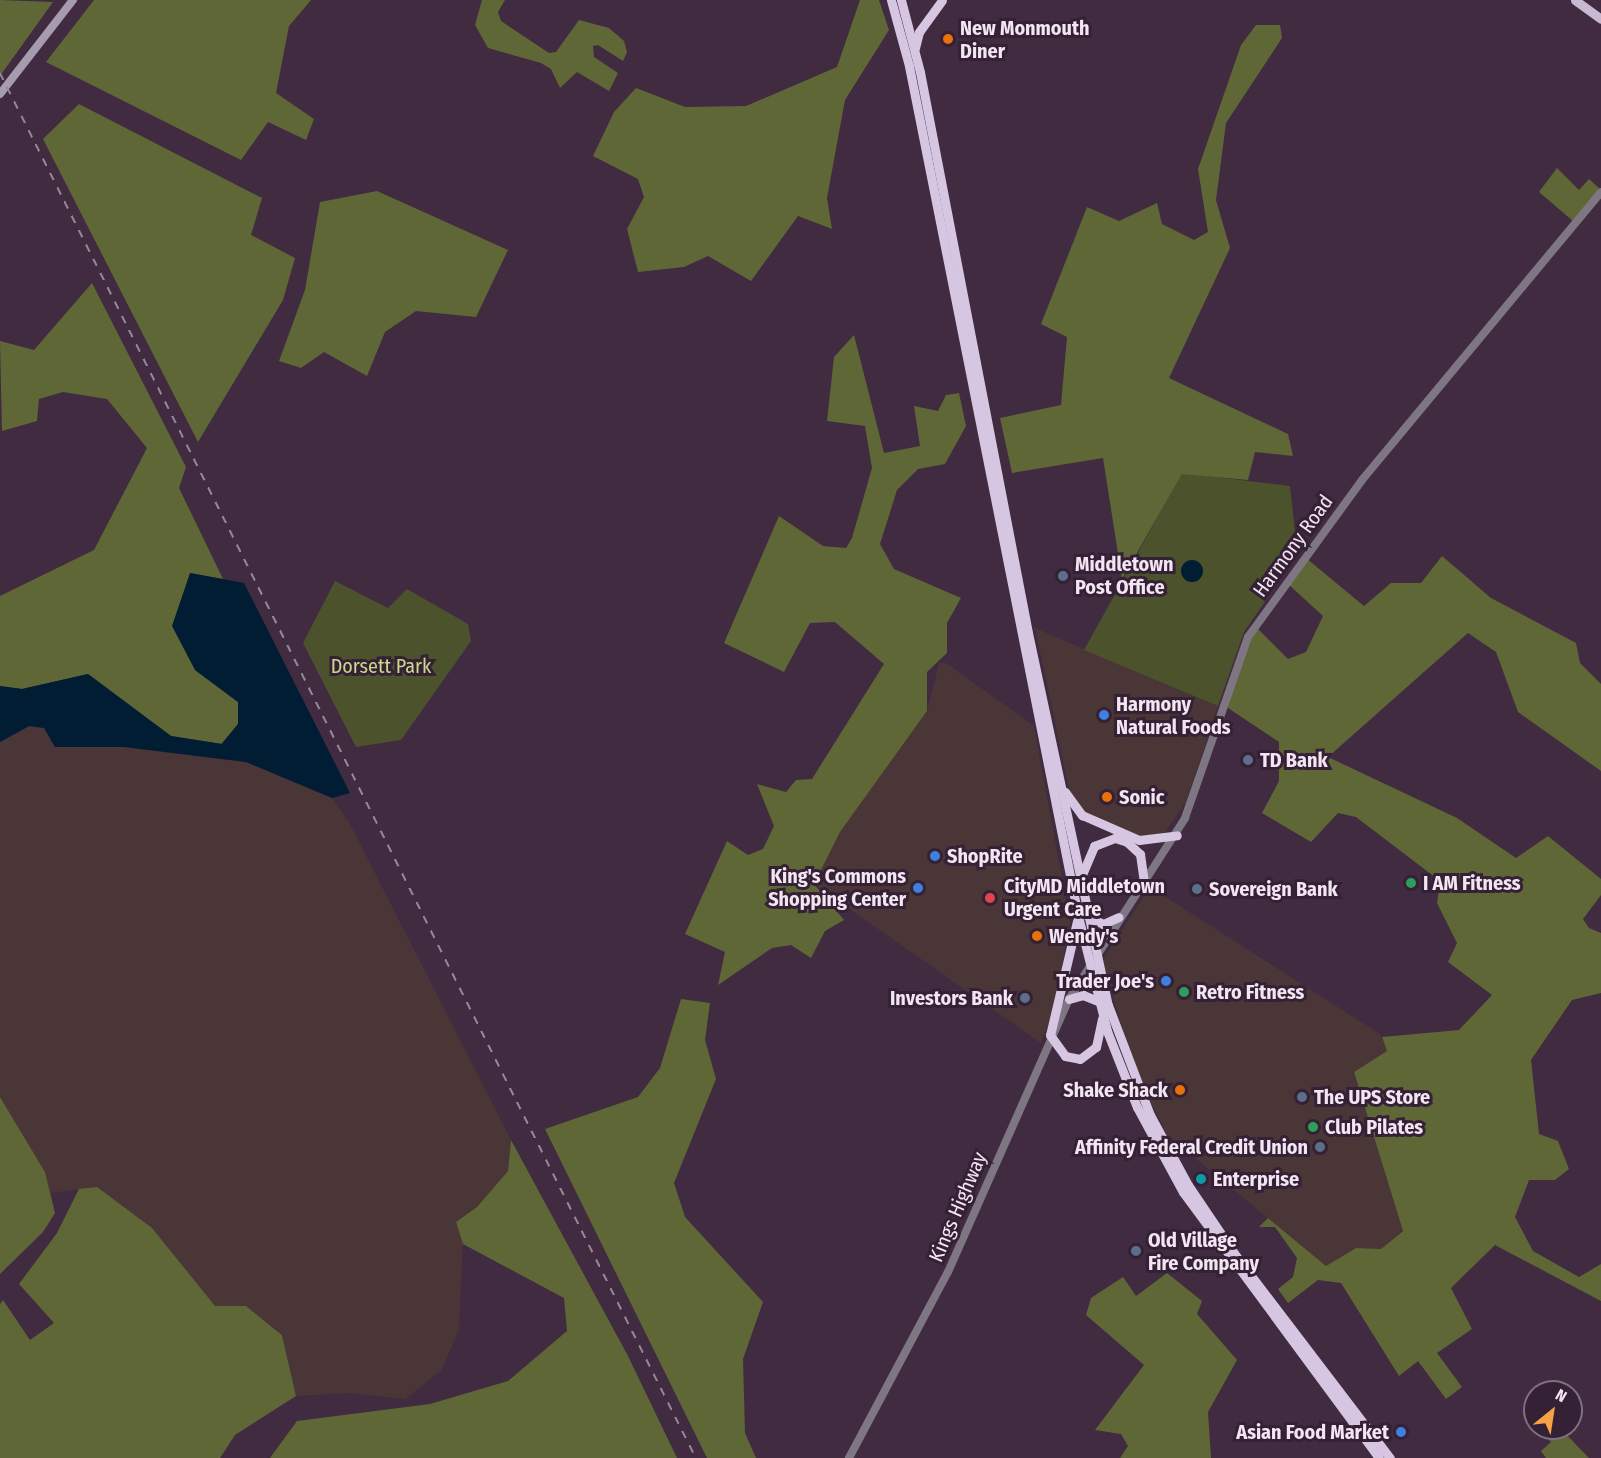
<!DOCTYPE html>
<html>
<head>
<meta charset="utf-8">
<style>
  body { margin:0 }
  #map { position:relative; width:1601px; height:1458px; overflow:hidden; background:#402b40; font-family:"Fira Sans Condensed",sans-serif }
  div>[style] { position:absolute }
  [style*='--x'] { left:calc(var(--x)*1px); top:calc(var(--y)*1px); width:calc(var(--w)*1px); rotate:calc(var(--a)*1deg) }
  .commercial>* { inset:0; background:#4a3537 }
  .green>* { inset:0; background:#4b522c }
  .forest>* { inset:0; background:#5f6736 }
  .water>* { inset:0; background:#001d33 }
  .round { border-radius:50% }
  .tertiary>* { height:8px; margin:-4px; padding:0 4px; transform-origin:4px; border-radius:4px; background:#7e7683 }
  .secondary>* { height:8px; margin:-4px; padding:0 4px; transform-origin:4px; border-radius:4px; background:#a79caf }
  .primary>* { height:9px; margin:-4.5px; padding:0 4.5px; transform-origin:4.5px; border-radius:4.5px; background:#c7b9d2 }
  .trunk>* { height:9px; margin:-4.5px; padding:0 4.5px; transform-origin:4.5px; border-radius:4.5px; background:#d6c6e2 }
  .rail>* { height:1.5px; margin-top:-0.75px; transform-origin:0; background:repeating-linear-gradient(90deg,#998798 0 8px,transparent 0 16px) }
  .dots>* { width:16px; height:16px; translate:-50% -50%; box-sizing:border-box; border:3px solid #352135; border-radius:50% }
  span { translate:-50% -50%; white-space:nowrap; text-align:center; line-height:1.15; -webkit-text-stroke:6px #352135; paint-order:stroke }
  .poi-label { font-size:20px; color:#f3e5f2; font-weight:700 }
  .left { translate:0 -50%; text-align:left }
  .right { translate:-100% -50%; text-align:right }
  .street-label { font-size:20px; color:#f3e5f2 }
  .park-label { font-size:20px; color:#cbd98b }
  .north { position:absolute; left:1523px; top:1380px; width:60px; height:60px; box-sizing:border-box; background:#352135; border:2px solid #816f81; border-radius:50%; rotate:30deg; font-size:16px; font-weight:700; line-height:24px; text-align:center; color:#f3e5f2 }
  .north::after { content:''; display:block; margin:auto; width:21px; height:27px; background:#f6a246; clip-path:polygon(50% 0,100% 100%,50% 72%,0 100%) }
</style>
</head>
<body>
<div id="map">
  <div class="commercial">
    <div style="clip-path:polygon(1035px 628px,1218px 706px,1186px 802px,1163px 835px,1143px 837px,1087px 814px,1071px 798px)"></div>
    <div style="clip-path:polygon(939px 663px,946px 663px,1034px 726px,1070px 922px,1053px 1013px,1041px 1043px,814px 884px,840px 832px,927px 711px)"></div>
    <div style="clip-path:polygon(30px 726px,44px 728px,55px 747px,124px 747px,246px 762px,332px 798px,349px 822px,511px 1140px,508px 1171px,477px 1207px,456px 1222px,463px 1244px,459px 1329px,442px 1370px,405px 1399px,348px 1393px,296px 1396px,282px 1334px,246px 1306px,215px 1307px,97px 1187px,50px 1193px,45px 1172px,0 1097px,0 742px)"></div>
    <div style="clip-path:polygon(1150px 887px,1380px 1034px,1387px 1051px,1354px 1072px,1403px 1230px,1381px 1249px,1356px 1248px,1326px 1266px,1167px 1135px,1136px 1072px,1102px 961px)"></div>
  </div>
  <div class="green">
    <div style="clip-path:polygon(1182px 473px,1290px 486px,1296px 541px,1291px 564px,1244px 632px,1218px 706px,1084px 650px)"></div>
    <div style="clip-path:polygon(335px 581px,388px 608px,407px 589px,468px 624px,471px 641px,401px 740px,356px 747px,303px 643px)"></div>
  </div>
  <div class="forest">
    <div style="clip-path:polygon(0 0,53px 2px,0 76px)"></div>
    <div style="clip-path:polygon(94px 0,311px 0,289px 26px,276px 93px,314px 119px,306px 140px,268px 122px,241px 160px,46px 62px)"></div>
    <div style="clip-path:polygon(482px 0,505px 0,498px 12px,501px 21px,549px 53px,556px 52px,579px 20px,609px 28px,624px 41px,627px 52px,623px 61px,598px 45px,593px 46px,594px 57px,618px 73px,609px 91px,577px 72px,560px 88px,551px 69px,541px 63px,488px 48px,475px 25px)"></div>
    <div style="clip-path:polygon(860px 0,879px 0,889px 30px,845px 100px,827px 198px,832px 229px,798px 216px,751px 281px,708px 256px,684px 267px,638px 272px,627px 229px,644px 197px,638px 179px,593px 156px,614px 112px,636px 88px,685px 107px,746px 106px,837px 67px)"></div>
    <div style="clip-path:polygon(1256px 25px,1280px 25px,1282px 38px,1226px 123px,1216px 200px,1230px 248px,1169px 378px,1288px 434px,1293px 456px,1255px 452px,1248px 480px,1182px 474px,1122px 579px,1103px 458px,1012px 473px,1000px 418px,1061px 405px,1067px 337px,1041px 324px,1087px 207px,1119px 221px,1157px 203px,1162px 224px,1194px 240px,1208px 232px,1198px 169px,1241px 45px)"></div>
    <div style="clip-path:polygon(79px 104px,262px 198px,251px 235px,295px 258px,283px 300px,198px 442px,43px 139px)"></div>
    <div style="clip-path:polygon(1557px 168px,1579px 190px,1589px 179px,1600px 189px,1573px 221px,1539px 192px)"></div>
    <div style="clip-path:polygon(377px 191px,508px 250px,476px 317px,416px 311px,385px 332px,367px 376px,324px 352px,301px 368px,279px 361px,305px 290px,320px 202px)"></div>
    <div style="clip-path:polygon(92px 283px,186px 467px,179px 488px,223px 579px,190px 573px,195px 670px,238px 702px,238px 724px,221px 744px,171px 736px,88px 674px,22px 689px,0 686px,0 596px,94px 550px,147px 448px,107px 399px,63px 392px,39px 399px,37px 421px,2px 431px,0 341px,34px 350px)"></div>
    <div style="clip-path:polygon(854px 335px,884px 453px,920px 446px,914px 406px,938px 411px,946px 395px,959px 393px,966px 426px,945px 464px,918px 469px,897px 490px,880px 544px,894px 569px,961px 598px,947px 623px,947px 653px,927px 672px,927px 711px,840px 832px,814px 884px,844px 920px,825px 931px,811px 958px,791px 945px,772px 948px,718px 985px,725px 952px,685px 934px,727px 841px,748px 855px,763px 849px,774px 826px,757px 784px,786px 792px,796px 780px,812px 779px,884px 664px,835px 622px,810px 623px,784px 672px,724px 643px,779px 516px,823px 546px,846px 548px,852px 538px,872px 468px,865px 426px,827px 421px,834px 357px)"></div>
    <div style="clip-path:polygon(1442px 556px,1491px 598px,1576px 643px,1580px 663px,1601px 684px,1601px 771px,1518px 712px,1496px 652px,1468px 633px,1328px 757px,1457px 818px,1516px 858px,1548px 836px,1601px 879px,1601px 895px,1583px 919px,1589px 928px,1601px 933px,1601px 993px,1572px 1000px,1531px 1060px,1539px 1134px,1558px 1141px,1569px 1169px,1555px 1180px,1529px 1180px,1515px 1217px,1533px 1251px,1579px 1277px,1601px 1264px,1601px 1301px,1495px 1245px,1451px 1288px,1472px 1329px,1437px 1353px,1462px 1387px,1446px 1399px,1418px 1361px,1399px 1376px,1341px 1283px,1318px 1280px,1288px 1303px,1278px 1289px,1293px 1277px,1297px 1258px,1275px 1227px,1259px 1227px,1268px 1218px,1326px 1266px,1356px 1248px,1381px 1249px,1403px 1231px,1354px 1072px,1387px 1051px,1382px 1037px,1459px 1030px,1492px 995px,1448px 962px,1457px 943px,1437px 903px,1440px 881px,1356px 817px,1338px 813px,1311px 842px,1262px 813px,1279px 781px,1279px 742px,1225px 706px,1256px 627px,1288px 659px,1306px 652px,1323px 616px,1288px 584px,1306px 558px,1364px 606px,1391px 583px,1421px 583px)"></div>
    <div style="clip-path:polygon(681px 999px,710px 1003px,705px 1040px,716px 1079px,674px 1183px,685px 1217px,763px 1302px,743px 1359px,745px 1433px,756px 1458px,707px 1458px,545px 1129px,638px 1097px,660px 1068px)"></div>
    <div style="clip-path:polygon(0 1097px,45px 1172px,55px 1213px,43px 1232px,0 1274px)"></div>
    <div style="clip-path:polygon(511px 1140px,628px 1356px,677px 1458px,270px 1458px,297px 1421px,430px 1404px,508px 1381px,567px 1331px,564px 1298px,463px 1244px,456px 1222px,477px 1207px,508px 1171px)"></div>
    <div style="clip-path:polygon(97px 1187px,152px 1228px,215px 1306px,246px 1306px,282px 1335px,296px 1396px,235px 1435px,220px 1458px,0 1458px,0 1304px,3px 1300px,30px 1340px,54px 1323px,19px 1284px,57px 1233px,79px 1189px)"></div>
    <div style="clip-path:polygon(1167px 1273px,1202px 1301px,1197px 1314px,1237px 1360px,1208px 1412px,1211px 1458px,1120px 1458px,1128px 1446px,1121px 1434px,1095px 1430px,1144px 1365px,1086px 1315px,1091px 1298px,1123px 1277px,1136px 1296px)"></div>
    <div style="clip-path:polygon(1538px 1428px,1560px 1428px,1589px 1458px,1546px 1458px,1541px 1451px,1551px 1442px)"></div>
  </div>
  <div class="water">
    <div class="round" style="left:1181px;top:560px;width:22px;height:22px"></div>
    <div style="clip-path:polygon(190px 573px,244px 583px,350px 793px,332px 798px,246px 762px,124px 747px,55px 747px,44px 728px,29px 726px,0 742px,0 686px,22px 689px,88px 674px,171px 736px,222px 744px,238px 724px,238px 702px,195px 670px,172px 626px)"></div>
  </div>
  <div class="tertiary">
    <div style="--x:849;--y:1458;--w:211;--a:-62"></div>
    <div style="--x:948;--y:1272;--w:299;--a:-66.1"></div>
    <div style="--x:1069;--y:999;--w:215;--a:-57.3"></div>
    <div style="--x:1185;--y:818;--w:192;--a:-70.8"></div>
    <div style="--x:1248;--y:637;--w:194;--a:-54"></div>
    <div style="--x:1362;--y:480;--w:374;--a:-50.3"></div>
  </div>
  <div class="secondary">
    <div style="--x:0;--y:94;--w:119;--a:-52.2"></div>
  </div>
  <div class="primary">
    <div style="--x:1575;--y:0;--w:32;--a:36"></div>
  </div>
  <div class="trunk">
    <div style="--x:891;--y:0;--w:68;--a:74.7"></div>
    <div style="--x:909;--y:66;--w:867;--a:78.75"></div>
    <div style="--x:1078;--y:916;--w:119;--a:75.8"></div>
    <div style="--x:1107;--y:1031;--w:82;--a:68.5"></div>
    <div style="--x:1137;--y:1107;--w:97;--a:61.6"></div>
    <div style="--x:1183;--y:1192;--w:330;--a:53.6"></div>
    <div style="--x:901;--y:0;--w:74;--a:75.2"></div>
    <div style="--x:920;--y:72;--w:571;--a:79.1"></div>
    <div style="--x:1028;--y:633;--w:381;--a:77.9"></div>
    <div style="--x:1108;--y:1005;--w:118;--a:69.1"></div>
    <div style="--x:1150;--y:1115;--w:80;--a:61.5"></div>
    <div style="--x:1188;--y:1185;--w:86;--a:55.9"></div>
    <div style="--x:1236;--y:1256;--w:254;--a:52.7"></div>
    <div style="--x:915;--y:48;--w:16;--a:-76"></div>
    <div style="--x:919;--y:32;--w:39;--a:-54"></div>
    <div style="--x:1065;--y:792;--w:29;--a:54"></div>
    <div style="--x:1082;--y:815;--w:62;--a:23.7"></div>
    <div style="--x:1139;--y:840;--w:38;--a:-7"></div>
    <div style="--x:1081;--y:877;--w:34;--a:-67"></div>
    <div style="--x:1094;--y:846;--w:22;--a:-21"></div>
    <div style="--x:1115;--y:838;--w:13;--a:18"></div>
    <div style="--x:1127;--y:842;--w:18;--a:43"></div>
    <div style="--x:1140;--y:854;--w:29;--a:82"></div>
    <div style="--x:1086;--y:915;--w:19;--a:28"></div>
    <div style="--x:1103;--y:924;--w:17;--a:-24"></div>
    <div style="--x:1077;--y:921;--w:117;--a:103.3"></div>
    <div style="--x:1050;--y:1035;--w:26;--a:54"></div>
    <div style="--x:1065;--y:1056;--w:15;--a:11"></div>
    <div style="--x:1080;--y:1059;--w:20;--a:-37"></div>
    <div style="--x:1096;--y:1047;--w:29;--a:-78"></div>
    <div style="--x:1069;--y:999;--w:15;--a:-16"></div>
    <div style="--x:1083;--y:995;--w:16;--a:22"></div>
  </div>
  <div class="rail">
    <div style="--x:0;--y:73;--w:1550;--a:63.32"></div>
  </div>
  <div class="dots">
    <div style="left:948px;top:39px;background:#e8710a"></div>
    <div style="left:1063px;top:576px;background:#5c6f8a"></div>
    <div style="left:1104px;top:715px;background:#3f7fe0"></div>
    <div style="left:1248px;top:760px;background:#5c6f8a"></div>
    <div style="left:1107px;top:797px;background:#e8710a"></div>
    <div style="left:935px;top:856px;background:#3f7fe0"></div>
    <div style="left:1411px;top:883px;background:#2e9e5b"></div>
    <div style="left:918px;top:888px;background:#3f7fe0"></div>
    <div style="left:1197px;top:889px;background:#5c6f8a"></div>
    <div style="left:990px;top:898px;background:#e0444e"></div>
    <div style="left:1037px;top:936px;background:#e8710a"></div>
    <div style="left:1166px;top:981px;background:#3f7fe0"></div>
    <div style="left:1184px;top:992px;background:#2e9e5b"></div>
    <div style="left:1025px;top:998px;background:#5c6f8a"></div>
    <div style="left:1180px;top:1090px;background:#e8710a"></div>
    <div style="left:1302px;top:1097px;background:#5c6f8a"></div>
    <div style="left:1313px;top:1127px;background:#2e9e5b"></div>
    <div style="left:1320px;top:1147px;background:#5c6f8a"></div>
    <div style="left:1201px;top:1179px;background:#0f9aa8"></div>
    <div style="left:1136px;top:1251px;background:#5c6f8a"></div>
    <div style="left:1401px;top:1432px;background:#3f7fe0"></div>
  </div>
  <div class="poi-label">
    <span class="left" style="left:960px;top:40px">New Monmouth<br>Diner</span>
    <span class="left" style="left:1075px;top:576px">Middletown<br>Post Office</span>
    <span class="left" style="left:1116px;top:716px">Harmony<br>Natural Foods</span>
    <span class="left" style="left:1260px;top:760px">TD Bank</span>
    <span class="left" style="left:1119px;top:797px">Sonic</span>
    <span class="left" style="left:947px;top:856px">ShopRite</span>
    <span class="right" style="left:906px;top:888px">King's Commons<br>Shopping Center</span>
    <span class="left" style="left:1423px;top:883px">I AM Fitness</span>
    <span class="left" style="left:1004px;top:898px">CityMD Middletown<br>Urgent Care</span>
    <span class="left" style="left:1209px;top:889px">Sovereign Bank</span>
    <span class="left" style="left:1049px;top:936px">Wendy's</span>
    <span class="right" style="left:1154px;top:981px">Trader Joe's</span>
    <span class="left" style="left:1196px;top:992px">Retro Fitness</span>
    <span class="right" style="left:1013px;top:998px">Investors Bank</span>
    <span class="right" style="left:1168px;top:1090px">Shake Shack</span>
    <span class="left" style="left:1314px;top:1097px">The UPS Store</span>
    <span class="left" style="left:1325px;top:1127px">Club Pilates</span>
    <span class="right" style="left:1308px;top:1147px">Affinity Federal Credit Union</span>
    <span class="left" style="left:1213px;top:1179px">Enterprise</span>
    <span class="left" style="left:1148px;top:1252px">Old Village<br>Fire Company</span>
    <span class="right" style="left:1389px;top:1432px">Asian Food Market</span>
  </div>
  <div class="street-label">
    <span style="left:1293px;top:546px;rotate:-54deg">Harmony Road</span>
    <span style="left:958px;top:1207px;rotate:-67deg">Kings Highway</span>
  </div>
  <div class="park-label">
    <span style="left:381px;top:666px">Dorsett Park</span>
  </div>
  <div class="north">N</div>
</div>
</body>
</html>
